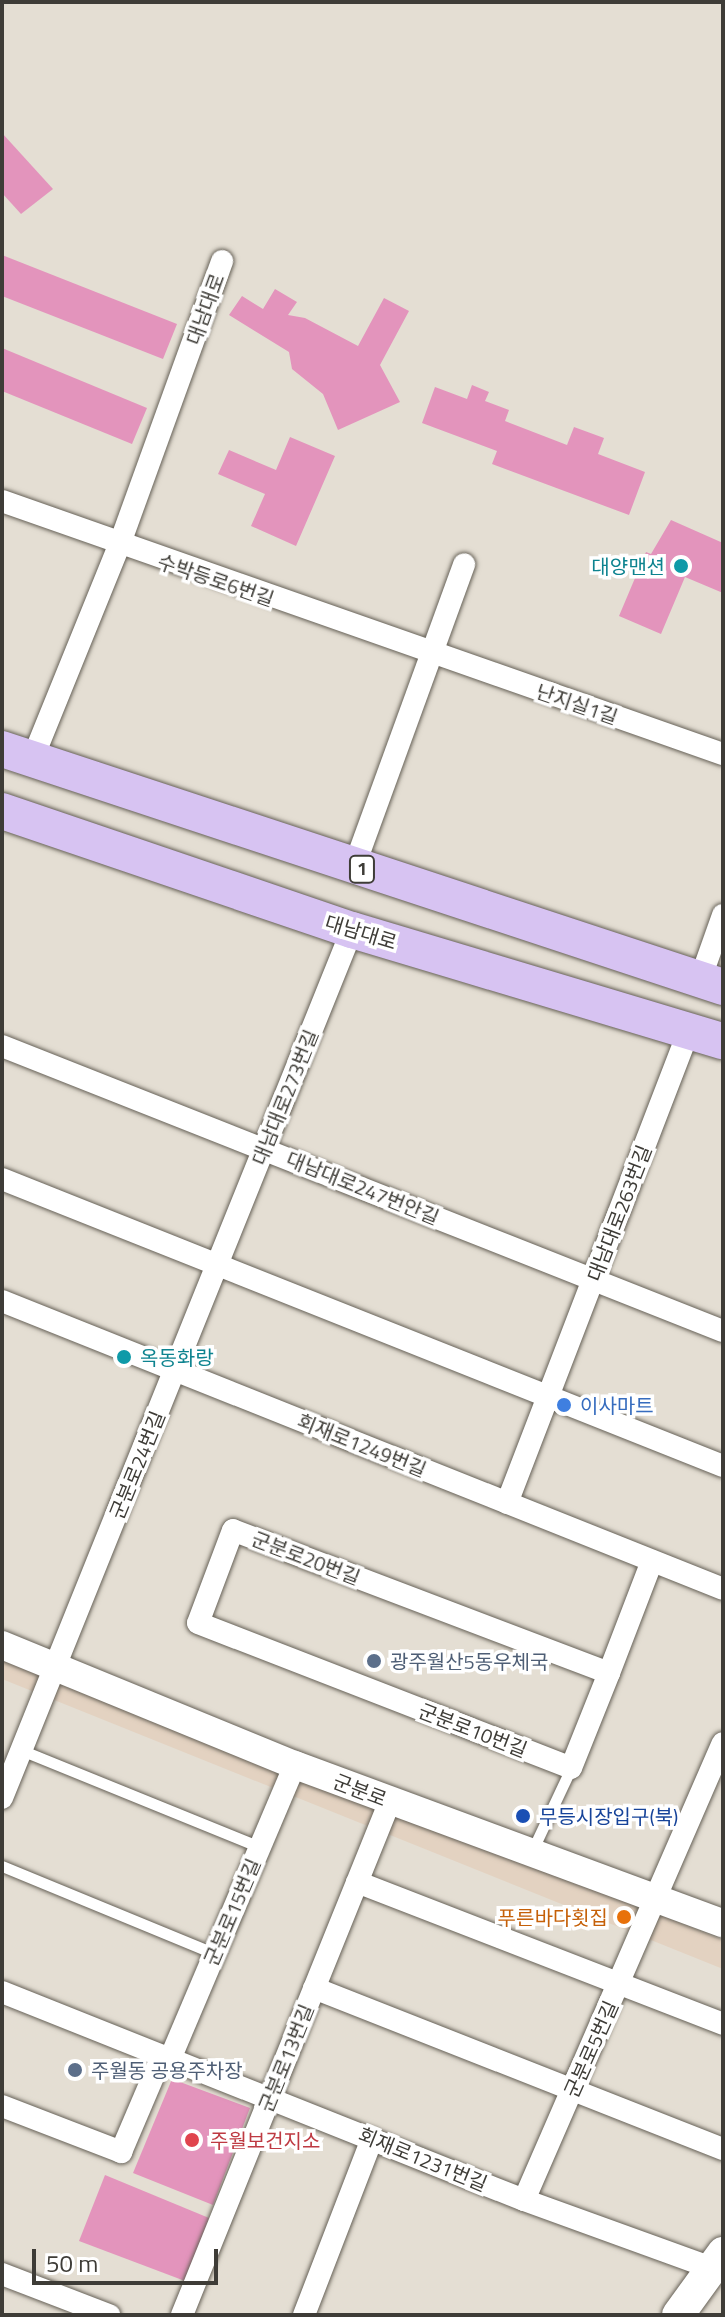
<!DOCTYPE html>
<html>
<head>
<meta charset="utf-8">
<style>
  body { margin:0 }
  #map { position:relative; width:725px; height:2317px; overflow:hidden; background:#e4ded3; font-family:"Titillium Web","Noto Sans KR",sans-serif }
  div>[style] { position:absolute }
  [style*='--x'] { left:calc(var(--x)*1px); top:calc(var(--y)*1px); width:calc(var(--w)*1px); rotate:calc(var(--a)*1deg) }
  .commercial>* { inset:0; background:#e3d2c1 }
  .building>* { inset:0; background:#e394bc }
  .roads { filter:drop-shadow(0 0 2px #666157) drop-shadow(0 0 2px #666157) }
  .service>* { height:11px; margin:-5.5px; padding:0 5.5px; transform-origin:5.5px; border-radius:5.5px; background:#fff }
  .minor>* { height:22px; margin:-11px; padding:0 11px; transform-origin:11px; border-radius:11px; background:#fff }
  .tertiary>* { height:28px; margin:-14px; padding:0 14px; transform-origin:14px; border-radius:14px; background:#fff }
  .secondary>* { height:32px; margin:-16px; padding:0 16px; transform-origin:16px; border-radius:16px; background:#fff }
  .primary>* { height:36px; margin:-18px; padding:0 18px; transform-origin:18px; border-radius:18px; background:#d7c3f2 }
  .dots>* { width:22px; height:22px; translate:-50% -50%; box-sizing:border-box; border:4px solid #fff; border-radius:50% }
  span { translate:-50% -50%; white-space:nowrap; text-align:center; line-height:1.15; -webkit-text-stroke:7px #fff; paint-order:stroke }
  .shield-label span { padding:2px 6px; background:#fff; border:2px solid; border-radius:6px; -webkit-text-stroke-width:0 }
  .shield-label { font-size:18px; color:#3e3c37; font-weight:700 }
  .street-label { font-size:20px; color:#3e3c37 }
  .culture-label { font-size:20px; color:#0d838f }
  .right { translate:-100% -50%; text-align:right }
  .left { translate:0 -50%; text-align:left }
  .shop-label { font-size:20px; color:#366cbe }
  .service-label { font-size:20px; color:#4e5e75 }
  .transit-label { font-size:20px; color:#164399 }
  .food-label { font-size:20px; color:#c56008 }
  .health-label { font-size:20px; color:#be3a42 }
  .frame { position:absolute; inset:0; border:4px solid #3e3c37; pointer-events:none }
  .scale { position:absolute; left:32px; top:2249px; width:186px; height:36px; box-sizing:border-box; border:4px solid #3e3c37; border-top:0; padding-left:10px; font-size:24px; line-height:28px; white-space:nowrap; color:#3e3c37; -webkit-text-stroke:6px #fff; paint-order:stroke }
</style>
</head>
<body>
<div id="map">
  <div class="commercial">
    <div style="clip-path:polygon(2px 1652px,723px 1940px,723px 1969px,2px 1679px)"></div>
  </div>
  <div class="building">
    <div style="clip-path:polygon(2px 133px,53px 189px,21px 214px,2px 193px)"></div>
    <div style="clip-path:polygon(2px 255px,177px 324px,163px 359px,2px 296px)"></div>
    <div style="clip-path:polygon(275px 289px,297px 302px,288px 315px,305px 318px,358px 346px,384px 298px,409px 311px,380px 365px,400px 402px,338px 430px,323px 394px,292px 369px,289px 352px,229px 315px,242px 296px,263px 309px)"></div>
    <div style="clip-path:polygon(2px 348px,147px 408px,132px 444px,2px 391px)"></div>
    <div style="clip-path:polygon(472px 385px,489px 392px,485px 401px,509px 410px,505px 421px,567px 445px,574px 427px,604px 438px,598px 454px,645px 472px,629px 515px,492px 464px,497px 451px,422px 423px,435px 387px,467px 399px)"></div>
    <div style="clip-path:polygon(290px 437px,335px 456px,296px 546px,251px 526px,265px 494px,218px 474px,229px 450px,276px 470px)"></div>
    <div style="clip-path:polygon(671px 520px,723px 543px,723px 593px,685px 577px,661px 634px,619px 616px,646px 552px,651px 554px)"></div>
    <div style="clip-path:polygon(172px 2079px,250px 2108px,213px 2205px,133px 2173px)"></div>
    <div style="clip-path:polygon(105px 2175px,209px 2218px,185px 2281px,79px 2241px)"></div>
  </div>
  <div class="roads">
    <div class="service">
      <div style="--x:21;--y:1750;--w:258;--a:22.1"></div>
      <div style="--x:532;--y:1851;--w:92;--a:-64.8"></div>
      <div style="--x:2;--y:1866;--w:230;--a:22.4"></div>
    </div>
    <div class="minor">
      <div style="--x:2;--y:501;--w:764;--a:19.34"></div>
      <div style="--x:32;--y:760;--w:231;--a:-67.9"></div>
      <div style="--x:119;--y:546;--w:303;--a:-70.1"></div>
      <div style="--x:354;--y:867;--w:322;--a:-70"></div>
      <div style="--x:700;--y:980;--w:69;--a:-70.5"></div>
      <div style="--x:2;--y:1046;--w:775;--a:21.57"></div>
      <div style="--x:2;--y:1179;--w:776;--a:21.71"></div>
      <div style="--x:2;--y:1301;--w:776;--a:21.77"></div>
      <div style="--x:507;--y:1503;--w:507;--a:-68.95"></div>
      <div style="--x:609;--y:1673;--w:402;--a:-159.2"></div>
      <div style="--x:233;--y:1530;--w:99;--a:110.6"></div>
      <div style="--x:198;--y:1623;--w:400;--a:21.2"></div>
      <div style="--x:571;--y:1768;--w:102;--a:-68.2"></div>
      <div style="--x:609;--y:1673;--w:120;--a:-69"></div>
      <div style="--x:2;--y:1798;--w:936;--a:-68.04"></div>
      <div style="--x:357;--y:1882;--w:393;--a:21.2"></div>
      <div style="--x:314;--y:1988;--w:440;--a:21.5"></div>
      <div style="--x:2;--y:1992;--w:562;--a:21.73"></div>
      <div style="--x:524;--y:2200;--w:200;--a:19.9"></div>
      <div style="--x:170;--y:2059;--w:319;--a:-67"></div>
      <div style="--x:2;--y:2106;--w:128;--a:21.1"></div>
      <div style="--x:121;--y:2152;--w:104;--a:-66.9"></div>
      <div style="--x:524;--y:2200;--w:498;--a:-66.5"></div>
      <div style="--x:2;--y:2274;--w:115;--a:21"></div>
      <div style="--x:182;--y:2315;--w:554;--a:-67.97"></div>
      <div style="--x:304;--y:2315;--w:189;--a:-68.9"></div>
    </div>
    <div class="tertiary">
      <div style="--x:2;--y:1645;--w:317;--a:22.3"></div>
      <div style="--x:295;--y:1765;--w:456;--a:20.3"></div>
    </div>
    <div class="secondary">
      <div style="--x:678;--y:2315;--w:77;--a:-54"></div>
    </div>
    <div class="primary">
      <div style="--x:2;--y:749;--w:759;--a:18.27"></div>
      <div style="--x:2;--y:811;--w:370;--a:18.8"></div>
      <div style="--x:352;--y:930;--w:387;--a:16.7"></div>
    </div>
  </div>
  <div class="dots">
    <div style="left:681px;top:566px;background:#0f9aa8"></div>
    <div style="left:124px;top:1357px;background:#0f9aa8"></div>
    <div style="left:564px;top:1405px;background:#3f7fe0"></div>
    <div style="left:374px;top:1661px;background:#5c6f8a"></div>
    <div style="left:523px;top:1816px;background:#1a4fb4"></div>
    <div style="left:624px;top:1917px;background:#e8710a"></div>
    <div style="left:75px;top:2070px;background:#5c6f8a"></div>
    <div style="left:192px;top:2140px;background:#e0444e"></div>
  </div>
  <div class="shield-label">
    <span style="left:362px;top:869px">1</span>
  </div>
  <div class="street-label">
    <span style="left:205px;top:309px;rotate:-70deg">대남대로</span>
    <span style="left:216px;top:580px;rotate:19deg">수박등로6번길</span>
    <span style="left:577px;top:704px;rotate:19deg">난지실1길</span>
    <span style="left:361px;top:932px;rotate:17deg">대남대로</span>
    <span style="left:285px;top:1097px;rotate:-68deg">대남대로273번길</span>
    <span style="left:363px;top:1188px;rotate:22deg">대남대로247번안길</span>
    <span style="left:619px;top:1213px;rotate:-69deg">대남대로263번길</span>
    <span style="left:362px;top:1445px;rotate:22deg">회재로1249번길</span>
    <span style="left:137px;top:1465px;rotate:-68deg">군분로24번길</span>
    <span style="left:306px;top:1558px;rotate:21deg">군분로20번길</span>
    <span style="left:473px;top:1730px;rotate:21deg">군분로10번길</span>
    <span style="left:360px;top:1790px;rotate:21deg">군분로</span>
    <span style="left:232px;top:1912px;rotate:-67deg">군분로15번길</span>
    <span style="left:591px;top:2049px;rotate:-66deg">군분로5번길</span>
    <span style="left:286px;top:2058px;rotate:-68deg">군분로13번길</span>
    <span style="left:423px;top:2159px;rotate:22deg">회재로1231번길</span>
  </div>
  <div class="culture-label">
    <span class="right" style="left:665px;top:566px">대양맨션</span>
    <span class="left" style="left:140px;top:1357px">옥동화랑</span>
  </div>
  <div class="shop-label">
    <span class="left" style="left:580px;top:1405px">이사마트</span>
  </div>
  <div class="service-label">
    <span class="left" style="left:390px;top:1661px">광주월산5동우체국</span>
    <span class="left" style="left:91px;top:2070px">주월동 공용주차장</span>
  </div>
  <div class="transit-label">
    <span class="left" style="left:539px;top:1816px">무등시장입구(북)</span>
  </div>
  <div class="food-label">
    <span class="right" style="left:608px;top:1917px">푸른바다횟집</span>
  </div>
  <div class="health-label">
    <span class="left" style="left:210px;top:2140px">주월보건지소</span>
  </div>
  <div class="frame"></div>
  <div class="scale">50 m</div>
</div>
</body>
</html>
